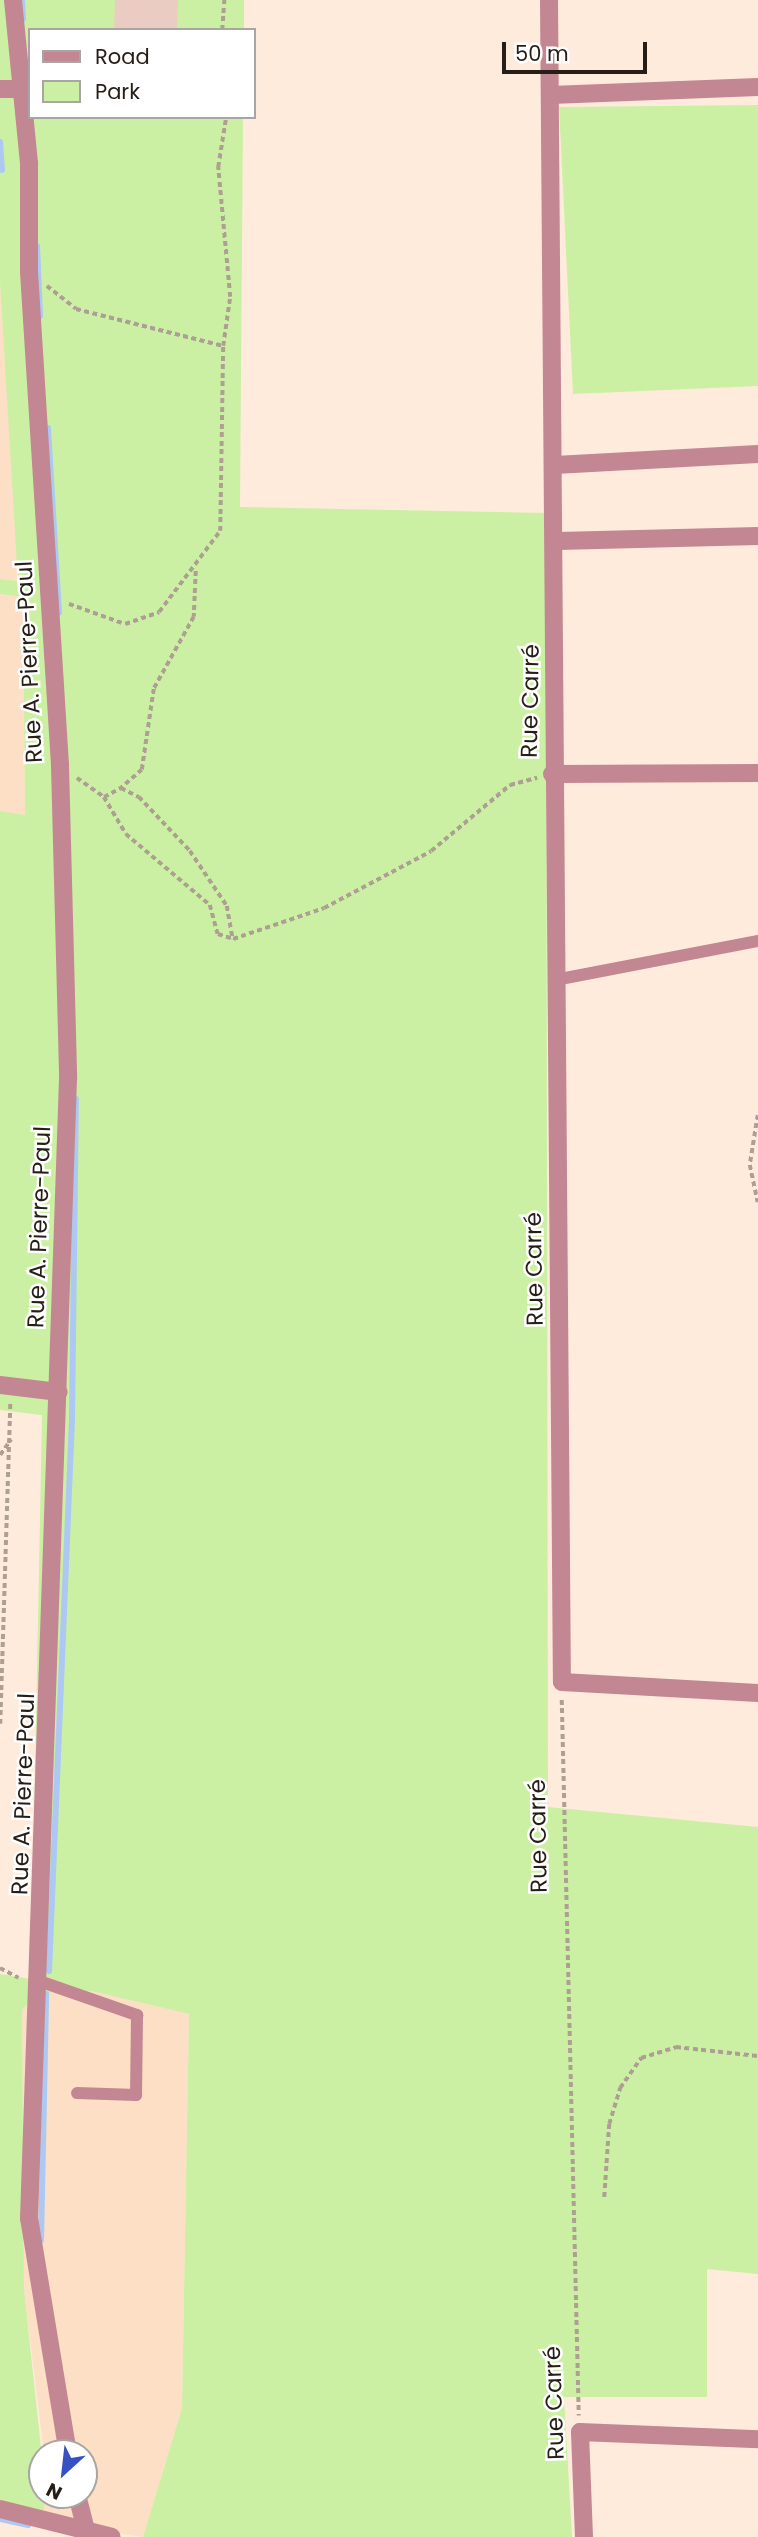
<!DOCTYPE html>
<html>
<head>
<meta charset="utf-8">
<style>
  body { margin:0 }
  #map { position:relative; width:758px; height:2537px; overflow:hidden; background:#feebdb; font-family:Poppins,sans-serif }
  div>[style] { position:absolute }
  [style*='--x'] { left:calc(var(--x)*1px); top:calc(var(--y)*1px); width:calc(var(--w)*1px); rotate:calc(var(--a)*1deg) }
  .built>* { inset:0; background:#fcdfc4 }
  .green>* { inset:0; background:#cbf0a3 }
  .stream>* { height:6px; margin:-3px; padding:0 3px; transform-origin:3px; border-radius:3px; background:#adc8f2 }
  .building>* { inset:0; background:#eaccc2 }
  .path>* { height:3.5px; margin-top:-1.75px; transform-origin:0; background:repeating-linear-gradient(90deg,#ae9f93 0 5px,transparent 0 8.5px) }
  .service>* { height:12px; margin:-6px; padding:0 6px; transform-origin:6px; border-radius:6px; background:#c38693 }
  .minor>* { height:18px; margin:-9px; padding:0 9px; transform-origin:9px; border-radius:9px; background:#c38693 }
  span { translate:-50% -50%; white-space:nowrap; text-align:center; line-height:1.15; -webkit-text-stroke:5px #fff; paint-order:stroke }
  .street-label { font-size:23px; color:#251d16 }
  .legend { position:absolute; left:28px; top:28px; width:228px; height:91px; box-sizing:border-box; background:#fff; border:2px solid #a8a5a2; margin:0; padding:9px 12px; list-style:none; font-size:21px; color:#251d16 }
  .legend li { display:flex; align-items:center; gap:14px; height:35px }
  .legend b { width:35px; border:2px solid #a8a5a2 }
  .north { position:absolute; left:28px; top:2439px; width:70px; height:70px; box-sizing:border-box; background:#fff; border:2px solid #a8a5a2; border-radius:50%; rotate:207deg; font-size:19px; font-weight:700; line-height:28px; text-align:center; color:#251d16 }
  .north::after { content:''; display:block; margin:auto; width:24px; height:32px; background:#3551c2; clip-path:polygon(50% 0,100% 100%,50% 72%,0 100%) }
  .scale { position:absolute; left:502px; top:42px; width:145px; height:32px; box-sizing:border-box; border:4px solid #251d16; border-top:0; padding-left:9px; font-size:21px; line-height:24px; white-space:nowrap; color:#251d16; -webkit-text-stroke:5px #fff; paint-order:stroke }
</style>
</head>
<body>
<div id="map">
  <div class="built">
    <div style="clip-path:polygon(0 283px,19px 581px,0 579px)"></div>
    <div style="clip-path:polygon(0 594px,23px 597px,25px 816px,0 811px)"></div>
    <div style="clip-path:polygon(91px 1991px,189px 2014px,182px 2408px,143px 2537px,42px 2522px,46px 2495px,84px 2495px,84px 2453px,44px 2453px,24px 2289px,22px 2010px,36px 1993px)"></div>
  </div>
  <div class="green">
    <div style="clip-path:polygon(0 0,244px 0,244px 30px,30px 30px,30px 117px,243px 117px,240px 507px,546px 513px,548px 1807px,758px 1827px,758px 2274px,707px 2269px,707px 2397px,564px 2397px,572px 2537px,143px 2537px,182px 2408px,189px 2014px,91px 1991px,37px 1993px,22px 2010px,24px 2289px,46px 2495px,42px 2522px,0 2514px,0 1974px,31px 1979px,42px 1415px,0 1410px,0 811px,25px 815px,23px 597px,0 594px,0 579px,18px 581px,0 283px)"></div>
    <div style="clip-path:polygon(758px 105px,758px 386px,573px 394px,559px 107px)"></div>
  </div>
  <div class="stream">
    <div style="--x:22;--y:0;--w:19;--a:87"></div>
    <div style="--x:0;--y:142;--w:28;--a:86"></div>
    <div style="--x:37;--y:246;--w:70;--a:87.5"></div>
    <div style="--x:48;--y:428;--w:185;--a:86.6"></div>
    <div style="--x:49;--y:1971;--w:552;--a:-87.61"></div>
    <div style="--x:72;--y:1419;--w:320;--a:-89.3"></div>
    <div style="--x:41;--y:2240;--w:246;--a:-88.8"></div>
    <div style="--x:0;--y:2519;--w:29;--a:12"></div>
  </div>
  <div class="building">
    <div style="clip-path:polygon(115px 0,178px 0,177px 30px,114px 30px)"></div>
  </div>
  <div class="path">
    <div style="--x:222;--y:30;--w:30;--a:-86"></div>
    <div style="--x:47;--y:286;--w:37;--a:38"></div>
    <div style="--x:76;--y:309;--w:152;--a:14.1"></div>
    <div style="--x:196;--y:571;--w:46;--a:92.5"></div>
    <div style="--x:194;--y:617;--w:82;--a:119.1"></div>
    <div style="--x:154;--y:689;--w:82;--a:98.4"></div>
    <div style="--x:142;--y:770;--w:28;--a:139"></div>
    <div style="--x:121;--y:788;--w:20;--a:27"></div>
    <div style="--x:139;--y:797;--w:74;--a:46.6"></div>
    <div style="--x:190;--y:851;--w:66;--a:56.1"></div>
    <div style="--x:227;--y:906;--w:34;--a:80"></div>
    <div style="--x:69;--y:604;--w:59;--a:19.7"></div>
    <div style="--x:125;--y:624;--w:36;--a:-19"></div>
    <div style="--x:159;--y:612;--w:101;--a:-53"></div>
    <div style="--x:220;--y:531;--w:185;--a:-89.1"></div>
    <div style="--x:223;--y:346;--w:49;--a:-81.9"></div>
    <div style="--x:230;--y:297;--w:131;--a:-95.3"></div>
    <div style="--x:218;--y:167;--w:51;--a:-80.9"></div>
    <div style="--x:77;--y:778;--w:33;--a:35"></div>
    <div style="--x:104;--y:797;--w:43;--a:59.3"></div>
    <div style="--x:126;--y:834;--w:110;--a:40.2"></div>
    <div style="--x:210;--y:905;--w:30;--a:75"></div>
    <div style="--x:218;--y:934;--w:16;--a:18"></div>
    <div style="--x:233;--y:939;--w:96;--a:-18.8"></div>
    <div style="--x:324;--y:908;--w:121;--a:-28"></div>
    <div style="--x:431;--y:851;--w:103;--a:-39.9"></div>
    <div style="--x:510;--y:785;--w:28;--a:-15"></div>
    <div style="--x:104;--y:797;--w:19;--a:-28"></div>
    <div style="--x:758;--y:1115;--w:51;--a:99.1"></div>
    <div style="--x:750;--y:1165;--w:38;--a:78"></div>
    <div style="--x:0;--y:1455;--w:19;--a:-55"></div>
    <div style="--x:562;--y:1700;--w:716;--a:88.64"></div>
    <div style="--x:0;--y:1724;--w:320;--a:-88.2"></div>
    <div style="--x:0;--y:1968;--w:21;--a:28"></div>
    <div style="--x:604;--y:2197;--w:73;--a:-86.1"></div>
    <div style="--x:609;--y:2124;--w:38;--a:-73"></div>
    <div style="--x:620;--y:2088;--w:37;--a:-55"></div>
    <div style="--x:641;--y:2058;--w:37;--a:-17"></div>
    <div style="--x:676;--y:2047;--w:82;--a:6.3"></div>
  </div>
  <div class="service">
    <div style="--x:555;--y:980;--w:207;--a:-10.9"></div>
    <div style="--x:42;--y:1982;--w:101;--a:19.2"></div>
    <div style="--x:137;--y:2015;--w:80;--a:90.7"></div>
    <div style="--x:136;--y:2095;--w:59;--a:-178.1"></div>
  </div>
  <div class="minor">
    <div style="--x:13;--y:0;--w:165;--a:84.4"></div>
    <div style="--x:29;--y:164;--w:108;--a:90"></div>
    <div style="--x:29;--y:272;--w:495;--a:86.4"></div>
    <div style="--x:60;--y:766;--w:313;--a:88.5"></div>
    <div style="--x:68;--y:1079;--w:1140;--a:91.96"></div>
    <div style="--x:29;--y:2218;--w:238;--a:80.6"></div>
    <div style="--x:549;--y:0;--w:1682;--a:89.56"></div>
    <div style="--x:562;--y:1682;--w:196;--a:3.2"></div>
    <div style="--x:0;--y:89;--w:19;--a:0"></div>
    <div style="--x:551;--y:95;--w:207;--a:-2.2"></div>
    <div style="--x:555;--y:465;--w:203;--a:-3.1"></div>
    <div style="--x:558;--y:541;--w:200;--a:-1.4"></div>
    <div style="--x:552;--y:774;--w:206;--a:-0.3"></div>
    <div style="--x:0;--y:1385;--w:59;--a:6.8"></div>
    <div style="--x:77;--y:2495;--w:40;--a:75.6"></div>
    <div style="--x:0;--y:2509;--w:115;--a:14"></div>
    <div style="--x:584;--y:2537;--w:105;--a:-92.2"></div>
    <div style="--x:580;--y:2432;--w:178;--a:2.3"></div>
  </div>
  <div class="street-label">
    <span style="left:29px;top:662px;rotate:-93deg">Rue A. Pierre-Paul</span>
    <span style="left:530px;top:701px;rotate:-89deg">Rue Carré</span>
    <span style="left:39px;top:1227px;rotate:-88deg">Rue A. Pierre-Paul</span>
    <span style="left:534px;top:1269px;rotate:-91deg">Rue Carré</span>
    <span style="left:23px;top:1794px;rotate:-88deg">Rue A. Pierre-Paul</span>
    <span style="left:538px;top:1836px;rotate:-91deg">Rue Carré</span>
    <span style="left:554px;top:2403px;rotate:-92deg">Rue Carré</span>
  </div>
  <ul class="legend">
  <li><b style="height:9px;background:#c38693"></b>Road</li>
  <li><b style="height:19px;background:#cbf0a3"></b>Park</li>
  </ul>
  <div class="north">N</div>
  <div class="scale">50 m</div>
</div>
</body>
</html>
